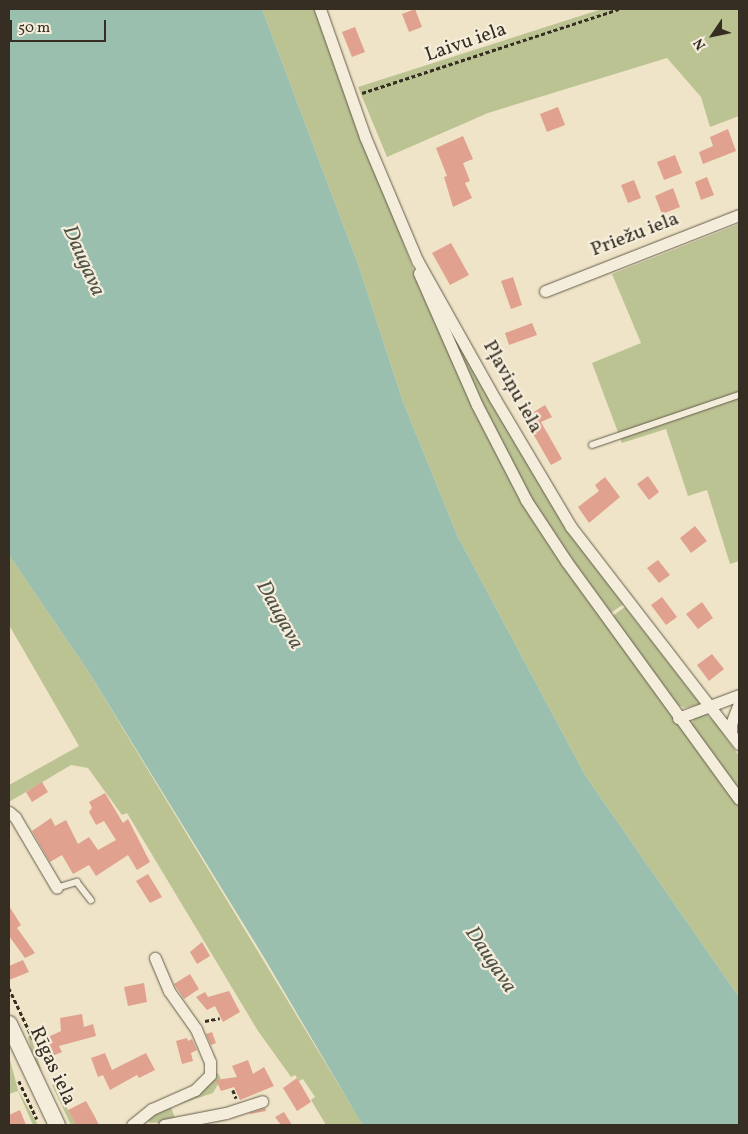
<!DOCTYPE html>
<html>
<head>
<meta charset="utf-8">
<style>
  body { margin:0 }
  #map { position:relative; width:748px; height:1134px; overflow:hidden; background:#efe4c7; font-family:Vollkorn,serif }
  div>[style] { position:absolute }
  [style*='--x'] { left:calc(var(--x)*1px); top:calc(var(--y)*1px); width:calc(var(--w)*1px); rotate:calc(var(--a)*1deg) }
  .green>* { inset:0; background:#bcc393 }
  .water>* { inset:0; background:#9bbfaf }
  .building>* { inset:0; background:#e0a18f }
  .path>* { height:2.5px; margin-top:-1.25px; transform-origin:0; background:repeating-linear-gradient(90deg,#362e23 0 4px,transparent 0 6.5px) }
  .roads { filter:drop-shadow(0 0 1px #645c4c) drop-shadow(0 0 1px #645c4c) }
  .lane>* { height:5.5px; margin:-2.75px; padding:0 2.75px; transform-origin:2.75px; border-radius:2.75px; background:#f5eddb }
  .street>* { height:11px; margin:-5.5px; padding:0 5.5px; transform-origin:5.5px; border-radius:5.5px; background:#f5eddb }
  .secondary>* { height:16px; margin:-8px; padding:0 8px; transform-origin:8px; border-radius:8px; background:#f5eddb }
  span { translate:-50% -50%; white-space:nowrap; text-align:center; line-height:1.15; -webkit-text-stroke:4.5px #f5eddb; paint-order:stroke }
  .street-label { font-size:20px; color:#362e23 }
  .water-label { font-size:21px; color:#4f5246; font-style:italic }
  .frame { position:absolute; inset:0; border:10px solid #362e23; pointer-events:none }
  .north { position:absolute; left:688px; top:10px; width:50px; height:50px; -webkit-text-stroke:4px #f5eddb; paint-order:stroke; rotate:236deg; font-size:14px; font-weight:700; line-height:20px; text-align:center; color:#362e23 }
  .north::after { content:''; display:block; margin:auto; width:18px; height:22px; background:#362e23; clip-path:polygon(50% 0,100% 100%,50% 72%,0 100%) }
  .scale { position:absolute; left:10px; top:20px; width:96px; height:22px; box-sizing:border-box; border:2px solid #362e23; border-top:0; padding-left:6px; font-size:15px; line-height:18px; white-space:nowrap; color:#362e23; -webkit-text-stroke:4px #f5eddb; paint-order:stroke }
</style>
</head>
<body>
<div id="map">
  <div class="green">
    <div style="clip-path:polygon(262px 9px,314px 9px,426px 302px,509px 477px,663px 703px,739px 805px,739px 997px,585px 775px,458px 537px,403px 402px,358px 264px)"></div>
    <div style="clip-path:polygon(602px 9px,739px 9px,739px 116px,710px 127px,701px 97px,667px 58px,488px 113px,387px 157px,358px 87px)"></div>
    <div style="clip-path:polygon(739px 224px,739px 561px,730px 564px,707px 490px,688px 496px,666px 429px,622px 443px,592px 363px,641px 343px,612px 274px)"></div>
    <div style="clip-path:polygon(438px 302px,624px 604px,609px 614px,538px 513px,487px 417px)"></div>
    <div style="clip-path:polygon(9px 555px,88px 671px,363px 1125px,326px 1125px,311px 1100px,315px 1097px,303px 1079px,299px 1081px,295px 1075px,291px 1077px,258px 1031px,127px 813px,122px 815px,88px 768px,71px 765px,9px 802px,9px 785px,79px 746px,9px 625px)"></div>
    <div style="clip-path:polygon(625px 607px,699px 702px,700px 704px,685px 708px,675px 704px,611px 617px)"></div>
    <div style="clip-path:polygon(704px 713px,714px 721px,739px 756px,739px 793px,691px 725px,695px 716px)"></div>
    <div style="clip-path:polygon(30px 1033px,38px 1060px,42px 1071px,34px 1060px,28px 1038px)"></div>
    <div style="clip-path:polygon(9px 1056px,18px 1090px,38px 1125px,33px 1125px,18px 1091px,9px 1094px)"></div>
    <div style="clip-path:polygon(218px 1073px,221px 1079px,213px 1093px,171px 1107px,176px 1121px,151px 1123px,146px 1120px,145px 1117px)"></div>
    <div style="clip-path:polygon(54px 1083px,76px 1125px,71px 1125px,52px 1085px)"></div>
  </div>
  <div class="water">
    <div style="clip-path:polygon(9px 9px,262px 9px,358px 264px,403px 402px,458px 537px,585px 775px,739px 997px,739px 1125px,363px 1125px,359px 1119px,265px 959px,88px 671px,9px 555px)"></div>
  </div>
  <div class="building">
    <div style="clip-path:polygon(415px 9px,422px 27px,409px 32px,402px 14px)"></div>
    <div style="clip-path:polygon(355px 27px,365px 52px,352px 57px,342px 32px)"></div>
    <div style="clip-path:polygon(558px 107px,565px 125px,547px 132px,540px 114px)"></div>
    <div style="clip-path:polygon(728px 129px,736px 151px,703px 164px,699px 152px,713px 146px,710px 137px)"></div>
    <div style="clip-path:polygon(463px 136px,473px 159px,463px 163px,470px 181px,465px 183px,472px 198px,453px 207px,444px 177px,447px 176px,436px 148px)"></div>
    <div style="clip-path:polygon(675px 155px,682px 173px,664px 180px,657px 162px)"></div>
    <div style="clip-path:polygon(707px 177px,714px 195px,701px 200px,695px 182px)"></div>
    <div style="clip-path:polygon(634px 180px,641px 198px,628px 203px,621px 185px)"></div>
    <div style="clip-path:polygon(673px 188px,680px 207px,662px 214px,655px 196px)"></div>
    <div style="clip-path:polygon(451px 243px,469px 275px,450px 285px,432px 253px)"></div>
    <div style="clip-path:polygon(513px 277px,522px 305px,511px 309px,501px 281px)"></div>
    <div style="clip-path:polygon(532px 323px,537px 335px,509px 345px,505px 333px)"></div>
    <div style="clip-path:polygon(545px 405px,552px 417px,541px 422px,562px 459px,551px 465px,524px 418px)"></div>
    <div style="clip-path:polygon(648px 476px,659px 492px,649px 500px,637px 484px)"></div>
    <div style="clip-path:polygon(605px 477px,620px 497px,589px 523px,578px 507px,599px 491px,595px 485px)"></div>
    <div style="clip-path:polygon(695px 526px,707px 541px,691px 553px,680px 538px)"></div>
    <div style="clip-path:polygon(658px 560px,670px 575px,659px 583px,647px 568px)"></div>
    <div style="clip-path:polygon(662px 597px,677px 617px,666px 625px,651px 605px)"></div>
    <div style="clip-path:polygon(702px 602px,713px 618px,698px 629px,686px 614px)"></div>
    <div style="clip-path:polygon(712px 654px,724px 669px,709px 681px,697px 665px)"></div>
    <div style="clip-path:polygon(42px 782px,48px 792px,32px 802px,26px 792px)"></div>
    <div style="clip-path:polygon(105px 793px,123px 823px,128px 819px,150px 862px,137px 870px,128px 855px,96px 876px,89px 865px,73px 874px,62px 855px,50px 862px,32px 831px,51px 818px,55px 826px,66px 820px,78px 844px,89px 837px,98px 850px,116px 840px,104px 821px,96px 825px,89px 812px,92px 808px,89px 802px)"></div>
    <div style="clip-path:polygon(148px 874px,162px 897px,150px 903px,136px 881px)"></div>
    <div style="clip-path:polygon(9px 906px,21px 925px,17px 928px,35px 953px,25px 958px,9px 936px)"></div>
    <div style="clip-path:polygon(202px 942px,210px 956px,197px 964px,190px 952px)"></div>
    <div style="clip-path:polygon(23px 960px,29px 972px,9px 980px,9px 966px)"></div>
    <div style="clip-path:polygon(190px 974px,199px 989px,184px 999px,174px 984px)"></div>
    <div style="clip-path:polygon(144px 983px,147px 1002px,128px 1006px,124px 987px)"></div>
    <div style="clip-path:polygon(229px 991px,240px 1012px,223px 1022px,215px 1006px,207px 1010px,196px 997px,205px 992px,208px 997px)"></div>
    <div style="clip-path:polygon(82px 1014px,84px 1027px,93px 1024px,96px 1036px,59px 1046px,62px 1052px,45px 1059px,37px 1042px,61px 1031px,60px 1018px)"></div>
    <div style="clip-path:polygon(212px 1032px,216px 1043px,211px 1045px,206px 1034px)"></div>
    <div style="clip-path:polygon(187px 1038px,188px 1041px,192px 1039px,197px 1050px,191px 1053px,193px 1061px,182px 1064px,176px 1041px)"></div>
    <div style="clip-path:polygon(105px 1053px,112px 1070px,146px 1053px,155px 1070px,139px 1078px,137px 1075px,110px 1090px,103px 1075px,98px 1077px,91px 1058px)"></div>
    <div style="clip-path:polygon(248px 1060px,253px 1074px,264px 1067px,274px 1086px,240px 1100px,234px 1087px,221px 1091px,216px 1080px,237px 1077px,232px 1066px)"></div>
    <div style="clip-path:polygon(297px 1078px,311px 1102px,297px 1111px,283px 1088px)"></div>
    <div style="clip-path:polygon(86px 1101px,95px 1117px,99px 1125px,76px 1125px,68px 1110px)"></div>
    <div style="clip-path:polygon(265px 1108px,266px 1111px,250px 1114px,250px 1113px)"></div>
    <div style="clip-path:polygon(20px 1110px,26px 1125px,9px 1125px,9px 1115px)"></div>
    <div style="clip-path:polygon(284px 1112px,292px 1125px,281px 1125px,275px 1117px)"></div>
  </div>
  <div class="path">
    <div style="--x:362;--y:93;--w:270;--a:-18.1"></div>
    <div style="--x:9;--y:988;--w:56;--a:64.8"></div>
    <div style="--x:205;--y:1021;--w:15;--a:-11"></div>
    <div style="--x:19;--y:1081;--w:42;--a:64.7"></div>
    <div style="--x:233;--y:1090;--w:9;--a:69"></div>
  </div>
  <div class="roads">
    <div class="lane">
      <div style="--x:592;--y:445;--w:155;--a:-18.8"></div>
      <div style="--x:57;--y:888;--w:21;--a:-17"></div>
      <div style="--x:77;--y:882;--w:23;--a:52"></div>
    </div>
    <div class="street">
      <div style="--x:320;--y:9;--w:136;--a:70.6"></div>
      <div style="--x:365;--y:137;--w:134;--a:67.1"></div>
      <div style="--x:417;--y:260;--w:159;--a:60.7"></div>
      <div style="--x:495;--y:399;--w:149;--a:59.3"></div>
      <div style="--x:571;--y:527;--w:274;--a:52.3"></div>
      <div style="--x:419;--y:273;--w:144;--a:66.3"></div>
      <div style="--x:477;--y:405;--w:107;--a:62.7"></div>
      <div style="--x:526;--y:500;--w:73;--a:56.7"></div>
      <div style="--x:566;--y:561;--w:294;--a:54"></div>
      <div style="--x:545;--y:291;--w:208;--a:-21.4"></div>
      <div style="--x:678;--y:718;--w:65;--a:-20.7"></div>
      <div style="--x:731;--y:733;--w:9;--a:-90"></div>
      <div style="--x:731;--y:724;--w:22;--a:-69"></div>
      <div style="--x:9;--y:812;--w:8;--a:40"></div>
      <div style="--x:15;--y:817;--w:82;--a:59.4"></div>
      <div style="--x:132;--y:1125;--w:26;--a:-39"></div>
      <div style="--x:152;--y:1109;--w:47;--a:-23.8"></div>
      <div style="--x:195;--y:1090;--w:21;--a:-45"></div>
      <div style="--x:210;--y:1075;--w:13;--a:-90"></div>
      <div style="--x:210;--y:1062;--w:36;--a:-113"></div>
      <div style="--x:196;--y:1029;--w:47;--a:-125.4"></div>
      <div style="--x:169;--y:991;--w:36;--a:-113"></div>
      <div style="--x:164;--y:1125;--w:63;--a:-11"></div>
      <div style="--x:226;--y:1113;--w:38;--a:-18"></div>
    </div>
    <div class="secondary">
      <div style="--x:9;--y:1024;--w:112;--a:64.6"></div>
    </div>
  </div>
  <div class="street-label">
    <span style="left:466px;top:43px;rotate:-19deg">Laivu iela</span>
    <span style="left:635px;top:235px;rotate:-21deg">Priežu iela</span>
    <span style="left:512px;top:387px;rotate:61deg">Pļaviņu iela</span>
    <span style="left:52px;top:1066px;rotate:65deg">Rīgas iela</span>
  </div>
  <div class="water-label">
    <span style="left:83px;top:261px;rotate:66deg">Daugava</span>
    <span style="left:279px;top:615px;rotate:61deg">Daugava</span>
    <span style="left:490px;top:960px;rotate:56deg">Daugava</span>
  </div>
  <div class="frame"></div>
  <div class="north">N</div>
  <div class="scale">50 m</div>
</div>
</body>
</html>
